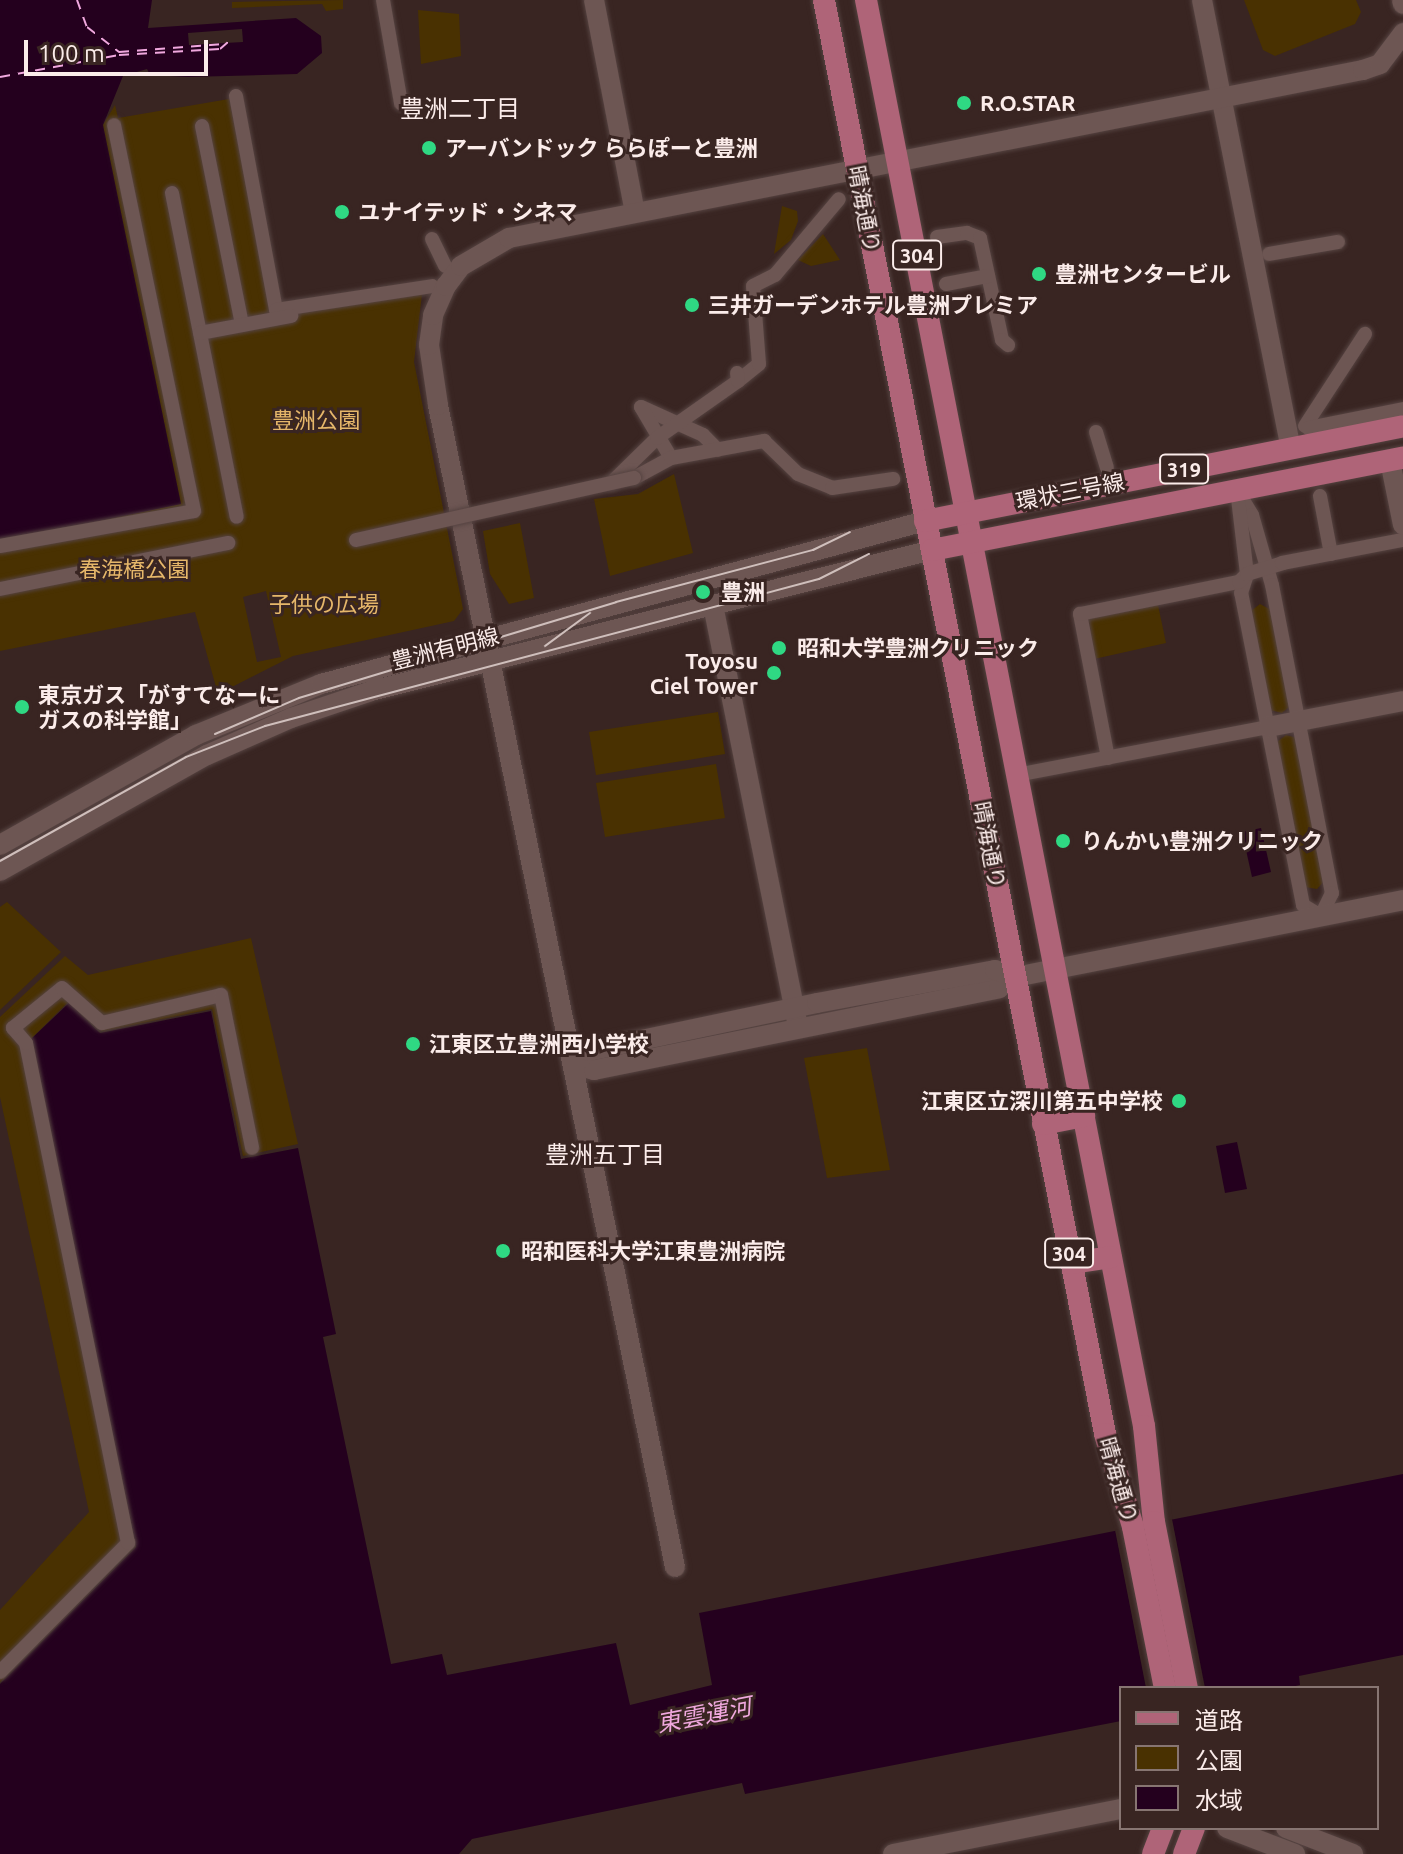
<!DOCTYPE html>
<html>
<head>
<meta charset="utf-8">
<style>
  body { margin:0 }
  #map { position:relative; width:1403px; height:1854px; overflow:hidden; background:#392522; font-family:Ubuntu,"Noto Sans JP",sans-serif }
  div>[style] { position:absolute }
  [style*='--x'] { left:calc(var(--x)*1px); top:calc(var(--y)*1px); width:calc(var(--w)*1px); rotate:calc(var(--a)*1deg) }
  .green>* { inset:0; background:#493101 }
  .water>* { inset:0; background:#24001e }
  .pier>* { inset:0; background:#392522 }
  .ferry>* { height:2px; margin-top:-1px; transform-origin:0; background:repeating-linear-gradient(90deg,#f0a8de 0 10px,transparent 0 18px) }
  .roads { filter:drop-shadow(0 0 2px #554341) drop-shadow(0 0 2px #554341) }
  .street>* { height:14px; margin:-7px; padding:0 7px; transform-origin:7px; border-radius:7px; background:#6d5653 }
  .secondary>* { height:20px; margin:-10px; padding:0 10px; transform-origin:10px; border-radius:10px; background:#6d5653 }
  .primary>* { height:22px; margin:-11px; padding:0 11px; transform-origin:11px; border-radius:11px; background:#af6478 }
  .tram>* { height:2px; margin:-1px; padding:0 1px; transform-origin:1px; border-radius:1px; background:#cfbfbc }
  .bridges { filter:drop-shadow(0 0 2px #554341) drop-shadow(0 0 2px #554341) }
  .street-bridge>* { height:14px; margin:-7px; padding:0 7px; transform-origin:7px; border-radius:7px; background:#6d5653 }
  .dots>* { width:22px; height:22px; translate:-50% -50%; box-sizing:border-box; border:4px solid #392522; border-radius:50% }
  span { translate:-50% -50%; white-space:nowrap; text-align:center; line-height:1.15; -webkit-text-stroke:6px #392522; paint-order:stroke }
  .shield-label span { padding:2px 6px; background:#392522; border:2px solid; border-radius:6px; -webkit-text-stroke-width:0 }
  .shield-label { font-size:20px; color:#fbecea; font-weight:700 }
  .poi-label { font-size:22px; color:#fbecea; font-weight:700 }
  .left { translate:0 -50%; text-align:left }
  .right { translate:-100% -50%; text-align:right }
  .street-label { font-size:22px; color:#fbecea }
  .park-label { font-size:22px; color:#e6b76a }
  .neighbourhood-label { font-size:24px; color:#fbecea }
  .water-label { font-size:24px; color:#f0a8de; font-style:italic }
  .legend { position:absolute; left:1119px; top:1686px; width:260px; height:144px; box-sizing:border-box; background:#392522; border:2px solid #877572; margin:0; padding:10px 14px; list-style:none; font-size:24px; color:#fbecea }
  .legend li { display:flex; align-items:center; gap:16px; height:40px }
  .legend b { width:40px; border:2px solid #877572 }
  .scale { position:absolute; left:24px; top:40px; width:184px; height:36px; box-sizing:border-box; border:4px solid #fbecea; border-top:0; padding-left:10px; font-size:24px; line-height:28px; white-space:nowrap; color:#fbecea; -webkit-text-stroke:6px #392522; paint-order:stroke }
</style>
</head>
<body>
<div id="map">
  <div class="green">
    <div style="clip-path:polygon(343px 0,343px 9px,326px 11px,322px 4px,232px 8px,232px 2px)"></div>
    <div style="clip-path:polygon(1244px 0,1356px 0,1361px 12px,1355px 24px,1275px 56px,1263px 50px)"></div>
    <div style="clip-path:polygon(418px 10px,459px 14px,461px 56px,421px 64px)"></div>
    <div style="clip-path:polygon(evenodd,229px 99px,273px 314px,422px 294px,414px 362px,463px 609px,454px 621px,293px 656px,218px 694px,195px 612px,0 651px,0 541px,181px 504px,103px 125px,115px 105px,118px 118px,229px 99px,266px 591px,281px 657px,257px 662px,243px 597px,266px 591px)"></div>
    <div style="clip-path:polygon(782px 206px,797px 211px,798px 221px,791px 240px,774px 254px)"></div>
    <div style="clip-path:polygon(823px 234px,840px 260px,811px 266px,798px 260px)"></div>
    <div style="clip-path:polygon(674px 474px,693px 553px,610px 576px,594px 499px,638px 494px)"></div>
    <div style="clip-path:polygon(520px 523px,534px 598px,509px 604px,490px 574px,483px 531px)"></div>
    <div style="clip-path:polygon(1260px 604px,1273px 611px,1290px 706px,1282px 713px,1270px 710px,1251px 611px)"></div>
    <div style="clip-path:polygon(1158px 605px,1166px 643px,1094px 659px,1089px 619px)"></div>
    <div style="clip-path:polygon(718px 712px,725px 754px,596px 775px,589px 732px)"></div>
    <div style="clip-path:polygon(1286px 735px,1297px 738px,1326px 879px,1317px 889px,1305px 887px,1277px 742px)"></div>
    <div style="clip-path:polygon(716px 764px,725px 818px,605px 837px,596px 783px)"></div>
    <div style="clip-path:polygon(7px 902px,61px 952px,0 1010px,0 907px)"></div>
    <div style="clip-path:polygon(251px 938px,298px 1144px,243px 1156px,212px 1009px,102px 1031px,69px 1001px,31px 1039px,134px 1546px,0 1682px,0 1610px,89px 1512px,0 1097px,0 1017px,65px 956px,88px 975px)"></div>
    <div style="clip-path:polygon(867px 1048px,890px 1170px,827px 1178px,804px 1058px)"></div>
  </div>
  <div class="water">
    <div style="clip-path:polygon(0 0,152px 0,148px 28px,296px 18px,321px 36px,322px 53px,297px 74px,188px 77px,150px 75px,147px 69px,123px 76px,103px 125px,181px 504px,0 542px)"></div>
    <div style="clip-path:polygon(1261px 828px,1271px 872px,1252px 877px,1242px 832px)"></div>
    <div style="clip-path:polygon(69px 1003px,100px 1033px,211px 1011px,241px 1159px,298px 1148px,336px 1334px,323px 1337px,391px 1664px,442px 1654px,447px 1675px,616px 1643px,630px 1705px,712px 1685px,699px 1613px,1403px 1474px,1403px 1655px,1299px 1676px,1300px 1685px,1287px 1688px,1121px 1688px,1121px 1721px,745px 1794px,742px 1783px,472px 1839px,459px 1854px,0 1854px,0 1684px,136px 1547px,31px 1039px)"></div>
    <div style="clip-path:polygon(1237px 1142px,1247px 1189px,1225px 1193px,1216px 1146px)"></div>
  </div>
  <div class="pier">
    <div style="clip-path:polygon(242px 29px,243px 42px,189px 45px,188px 33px)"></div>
    <div style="clip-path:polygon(1172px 1519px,1205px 1688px,1146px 1688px,1115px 1530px)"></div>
  </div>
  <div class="ferry">
    <div style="--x:77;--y:0;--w:29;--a:70"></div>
    <div style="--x:87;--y:27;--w:41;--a:38"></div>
    <div style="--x:119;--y:52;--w:105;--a:-4.4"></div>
    <div style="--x:0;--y:77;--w:121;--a:-10.5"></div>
    <div style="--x:119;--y:55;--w:101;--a:-3.4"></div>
    <div style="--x:220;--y:49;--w:11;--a:-41"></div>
  </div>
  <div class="roads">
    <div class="street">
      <div style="--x:383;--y:0;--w:105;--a:80.1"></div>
      <div style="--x:236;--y:96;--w:218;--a:79.4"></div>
      <div style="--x:276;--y:310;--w:158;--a:-8.7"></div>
      <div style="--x:202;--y:126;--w:203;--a:78.6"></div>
      <div style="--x:172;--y:193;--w:330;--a:78.7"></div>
      <div style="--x:937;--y:237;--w:30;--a:-8"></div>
      <div style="--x:967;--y:233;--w:14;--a:21"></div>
      <div style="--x:980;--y:238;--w:104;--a:77.8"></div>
      <div style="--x:1002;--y:340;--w:8;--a:40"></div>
      <div style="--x:432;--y:239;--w:30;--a:64"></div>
      <div style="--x:1269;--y:254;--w:70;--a:-9.9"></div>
      <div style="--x:946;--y:284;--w:43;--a:-10.8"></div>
      <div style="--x:200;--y:333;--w:93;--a:-10.6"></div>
      <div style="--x:738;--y:381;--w:27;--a:-39"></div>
      <div style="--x:759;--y:364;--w:78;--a:-94.4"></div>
      <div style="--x:753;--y:286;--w:25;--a:-27"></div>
      <div style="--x:775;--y:275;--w:99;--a:-49.9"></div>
      <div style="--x:641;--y:407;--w:68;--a:24.3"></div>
      <div style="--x:703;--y:435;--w:21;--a:45"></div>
      <div style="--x:641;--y:407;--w:59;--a:59.5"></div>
      <div style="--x:1305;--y:426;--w:110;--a:-56.9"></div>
      <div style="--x:1308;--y:428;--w:97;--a:-11.3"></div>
      <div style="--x:1096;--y:432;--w:37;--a:73"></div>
      <div style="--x:634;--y:478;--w:42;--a:-28.4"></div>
      <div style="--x:671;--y:458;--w:95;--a:-10.4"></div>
      <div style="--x:764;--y:441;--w:47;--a:44.1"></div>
      <div style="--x:798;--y:474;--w:37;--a:22"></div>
      <div style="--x:832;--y:488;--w:62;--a:-8.4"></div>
      <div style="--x:611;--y:483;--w:64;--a:-44.4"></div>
      <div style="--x:657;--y:438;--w:99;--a:-35.1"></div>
      <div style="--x:738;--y:381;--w:8;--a:-97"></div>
      <div style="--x:1237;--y:490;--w:29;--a:59"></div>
      <div style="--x:1252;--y:515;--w:73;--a:74.1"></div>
      <div style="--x:1272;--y:585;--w:314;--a:79"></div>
      <div style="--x:1332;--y:893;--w:25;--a:116"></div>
      <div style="--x:1321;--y:916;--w:21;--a:-149"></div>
      <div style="--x:1303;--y:905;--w:318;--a:-101.2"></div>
      <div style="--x:1241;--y:593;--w:20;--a:-72"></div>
      <div style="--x:1247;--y:574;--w:85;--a:-96.8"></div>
      <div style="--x:1320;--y:496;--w:59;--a:79.3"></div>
      <div style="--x:0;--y:546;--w:197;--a:-10.2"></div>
      <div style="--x:194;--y:511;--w:394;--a:-101.7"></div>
      <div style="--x:0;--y:589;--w:233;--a:-11.4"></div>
      <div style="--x:1108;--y:758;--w:147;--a:-101"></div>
      <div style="--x:1080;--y:614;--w:162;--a:-11.4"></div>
      <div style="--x:1239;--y:582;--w:11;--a:-45"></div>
      <div style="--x:1247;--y:574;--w:37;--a:-17"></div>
      <div style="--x:1282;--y:563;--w:123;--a:-10.8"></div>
      <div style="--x:1016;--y:775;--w:257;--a:-10.8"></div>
      <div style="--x:0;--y:1672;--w:182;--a:-45.2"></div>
      <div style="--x:128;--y:1543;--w:510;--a:-101.53"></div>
      <div style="--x:26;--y:1043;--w:20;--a:-131"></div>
      <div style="--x:13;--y:1028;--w:63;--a:-39.2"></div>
      <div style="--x:62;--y:988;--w:53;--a:41.2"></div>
      <div style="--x:102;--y:1023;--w:122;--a:-13.2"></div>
      <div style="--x:221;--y:995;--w:156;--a:78.5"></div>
    </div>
    <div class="secondary">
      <div style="--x:594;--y:0;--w:216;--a:79.1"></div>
      <div style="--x:1202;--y:0;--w:457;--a:78.8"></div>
      <div style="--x:1402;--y:0;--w:4;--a:76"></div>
      <div style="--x:1390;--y:461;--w:65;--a:78.5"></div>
      <div style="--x:713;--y:605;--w:423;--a:78.6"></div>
      <div style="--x:1268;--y:727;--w:137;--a:-10.9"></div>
      <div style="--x:0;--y:845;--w:225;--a:-29.3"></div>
      <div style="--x:196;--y:735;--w:135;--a:-22.2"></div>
      <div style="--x:321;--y:684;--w:626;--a:-15.1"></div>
      <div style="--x:0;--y:871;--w:237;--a:-29.3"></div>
      <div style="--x:207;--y:755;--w:92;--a:-23.8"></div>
      <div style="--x:291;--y:718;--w:84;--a:-18.6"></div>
      <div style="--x:371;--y:691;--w:578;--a:-14.11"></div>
      <div style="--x:573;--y:1064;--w:22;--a:16"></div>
      <div style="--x:594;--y:1070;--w:413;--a:-11.4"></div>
      <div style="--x:999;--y:988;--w:19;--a:-35"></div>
      <div style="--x:1015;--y:977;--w:396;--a:-11.2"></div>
      <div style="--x:573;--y:1064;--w:21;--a:-39"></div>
      <div style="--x:589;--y:1051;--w:233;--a:-11.9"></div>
      <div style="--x:817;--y:1003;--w:181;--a:-10.5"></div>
      <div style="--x:995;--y:970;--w:21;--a:19"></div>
      <div style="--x:675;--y:1567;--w:1186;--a:-101.53"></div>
      <div style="--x:438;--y:405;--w:61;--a:-98.5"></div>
      <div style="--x:429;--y:345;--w:30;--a:-82"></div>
      <div style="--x:433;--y:315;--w:32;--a:-66"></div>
      <div style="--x:446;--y:286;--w:25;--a:-53"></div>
      <div style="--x:461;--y:266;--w:56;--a:-30.3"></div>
      <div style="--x:509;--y:238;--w:870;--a:-11.13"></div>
      <div style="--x:1363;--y:70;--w:18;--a:-19"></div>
      <div style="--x:1380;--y:64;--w:39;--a:-53"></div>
      <div style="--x:1227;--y:1828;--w:73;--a:20.9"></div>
      <div style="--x:1286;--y:1828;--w:72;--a:21.2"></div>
      <div style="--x:893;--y:1854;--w:232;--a:-11.2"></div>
    </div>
    <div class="primary">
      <div style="--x:824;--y:0;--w:1461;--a:78.91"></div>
      <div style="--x:1105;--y:1434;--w:97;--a:73.2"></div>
      <div style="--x:1133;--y:1527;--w:164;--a:78.8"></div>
      <div style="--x:866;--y:0;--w:1453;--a:78.97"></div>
      <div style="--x:1144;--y:1426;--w:97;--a:84.1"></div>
      <div style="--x:1154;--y:1522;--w:169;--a:78.8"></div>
      <div style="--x:925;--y:521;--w:487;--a:-11.2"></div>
      <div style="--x:932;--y:550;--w:480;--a:-11.1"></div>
      <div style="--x:1043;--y:1124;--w:42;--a:-11"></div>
      <div style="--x:1071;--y:1263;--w:40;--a:-8.5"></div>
      <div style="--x:1153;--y:1854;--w:28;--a:-69"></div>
      <div style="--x:1184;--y:1854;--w:28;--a:-69"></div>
    </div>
  </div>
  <div class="tram">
    <div style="--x:545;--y:646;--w:56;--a:-36.3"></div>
    <div style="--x:215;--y:734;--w:91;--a:-23.2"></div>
    <div style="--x:299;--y:698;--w:331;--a:-16.8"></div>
    <div style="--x:616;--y:602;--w:204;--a:-14.8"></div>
    <div style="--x:813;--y:550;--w:41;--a:-25.9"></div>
    <div style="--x:0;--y:861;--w:213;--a:-29.2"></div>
    <div style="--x:186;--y:757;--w:85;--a:-21.4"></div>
    <div style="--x:265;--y:726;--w:573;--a:-14.86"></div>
    <div style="--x:819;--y:579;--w:56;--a:-26.6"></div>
  </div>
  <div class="bridges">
    <div class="street-bridge">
      <div style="--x:356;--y:540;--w:285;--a:-12.6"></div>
    </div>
  </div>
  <div class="dots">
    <div style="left:964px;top:103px;background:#2fd883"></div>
    <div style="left:429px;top:148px;background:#2fd883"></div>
    <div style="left:342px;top:212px;background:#2fd883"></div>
    <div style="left:1039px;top:274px;background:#2fd883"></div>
    <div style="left:692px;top:305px;background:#2fd883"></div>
    <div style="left:703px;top:592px;background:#2fd883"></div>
    <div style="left:779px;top:648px;background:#2fd883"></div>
    <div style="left:774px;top:673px;background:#2fd883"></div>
    <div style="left:22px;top:707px;background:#2fd883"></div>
    <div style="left:1063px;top:841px;background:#2fd883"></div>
    <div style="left:413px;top:1044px;background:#2fd883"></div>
    <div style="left:1179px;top:1101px;background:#2fd883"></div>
    <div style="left:503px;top:1251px;background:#2fd883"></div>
  </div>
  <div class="shield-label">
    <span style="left:917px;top:255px">304</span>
    <span style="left:1184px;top:469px">319</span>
    <span style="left:1069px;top:1253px">304</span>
  </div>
  <div class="poi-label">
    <span class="left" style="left:980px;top:103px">R.O.STAR</span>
    <span class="left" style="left:445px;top:148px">アーバンドック ららぽーと豊洲</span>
    <span class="left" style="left:358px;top:212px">ユナイテッド・シネマ</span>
    <span class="left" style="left:1055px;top:274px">豊洲センタービル</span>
    <span class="left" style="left:708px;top:305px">三井ガーデンホテル豊洲プレミア</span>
    <span class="left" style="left:721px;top:592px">豊洲</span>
    <span class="left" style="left:797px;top:648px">昭和大学豊洲クリニック</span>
    <span class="right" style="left:758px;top:673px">Toyosu<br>Ciel Tower</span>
    <span class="left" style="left:38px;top:707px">東京ガス「がすてなーに<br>ガスの科学館」</span>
    <span class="left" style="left:1081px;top:841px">りんかい豊洲クリニック</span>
    <span class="left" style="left:429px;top:1044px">江東区立豊洲西小学校</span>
    <span class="right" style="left:1163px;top:1101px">江東区立深川第五中学校</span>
    <span class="left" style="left:521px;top:1251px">昭和医科大学江東豊洲病院</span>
  </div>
  <div class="street-label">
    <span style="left:865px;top:209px;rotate:79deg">晴海通り</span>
    <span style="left:1070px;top:491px;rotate:-11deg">環状三号線</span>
    <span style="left:445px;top:648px;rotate:-14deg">豊洲有明線</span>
    <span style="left:990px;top:845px;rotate:79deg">晴海通り</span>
    <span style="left:1119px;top:1480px;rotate:74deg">晴海通り</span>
  </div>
  <div class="park-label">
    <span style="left:316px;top:420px">豊洲公園</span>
    <span style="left:134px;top:569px">春海橋公園</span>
    <span style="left:324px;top:604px">子供の広場</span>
  </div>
  <div class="neighbourhood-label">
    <span style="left:460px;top:109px">豊洲二丁目</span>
    <span style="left:605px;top:1155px">豊洲五丁目</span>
  </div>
  <div class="water-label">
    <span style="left:704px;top:1715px;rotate:-11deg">東雲運河</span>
  </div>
  <ul class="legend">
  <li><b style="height:10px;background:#af6478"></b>道路</li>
  <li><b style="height:22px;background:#493101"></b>公園</li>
  <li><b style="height:22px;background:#24001e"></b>水域</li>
  </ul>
  <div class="scale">100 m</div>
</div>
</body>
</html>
